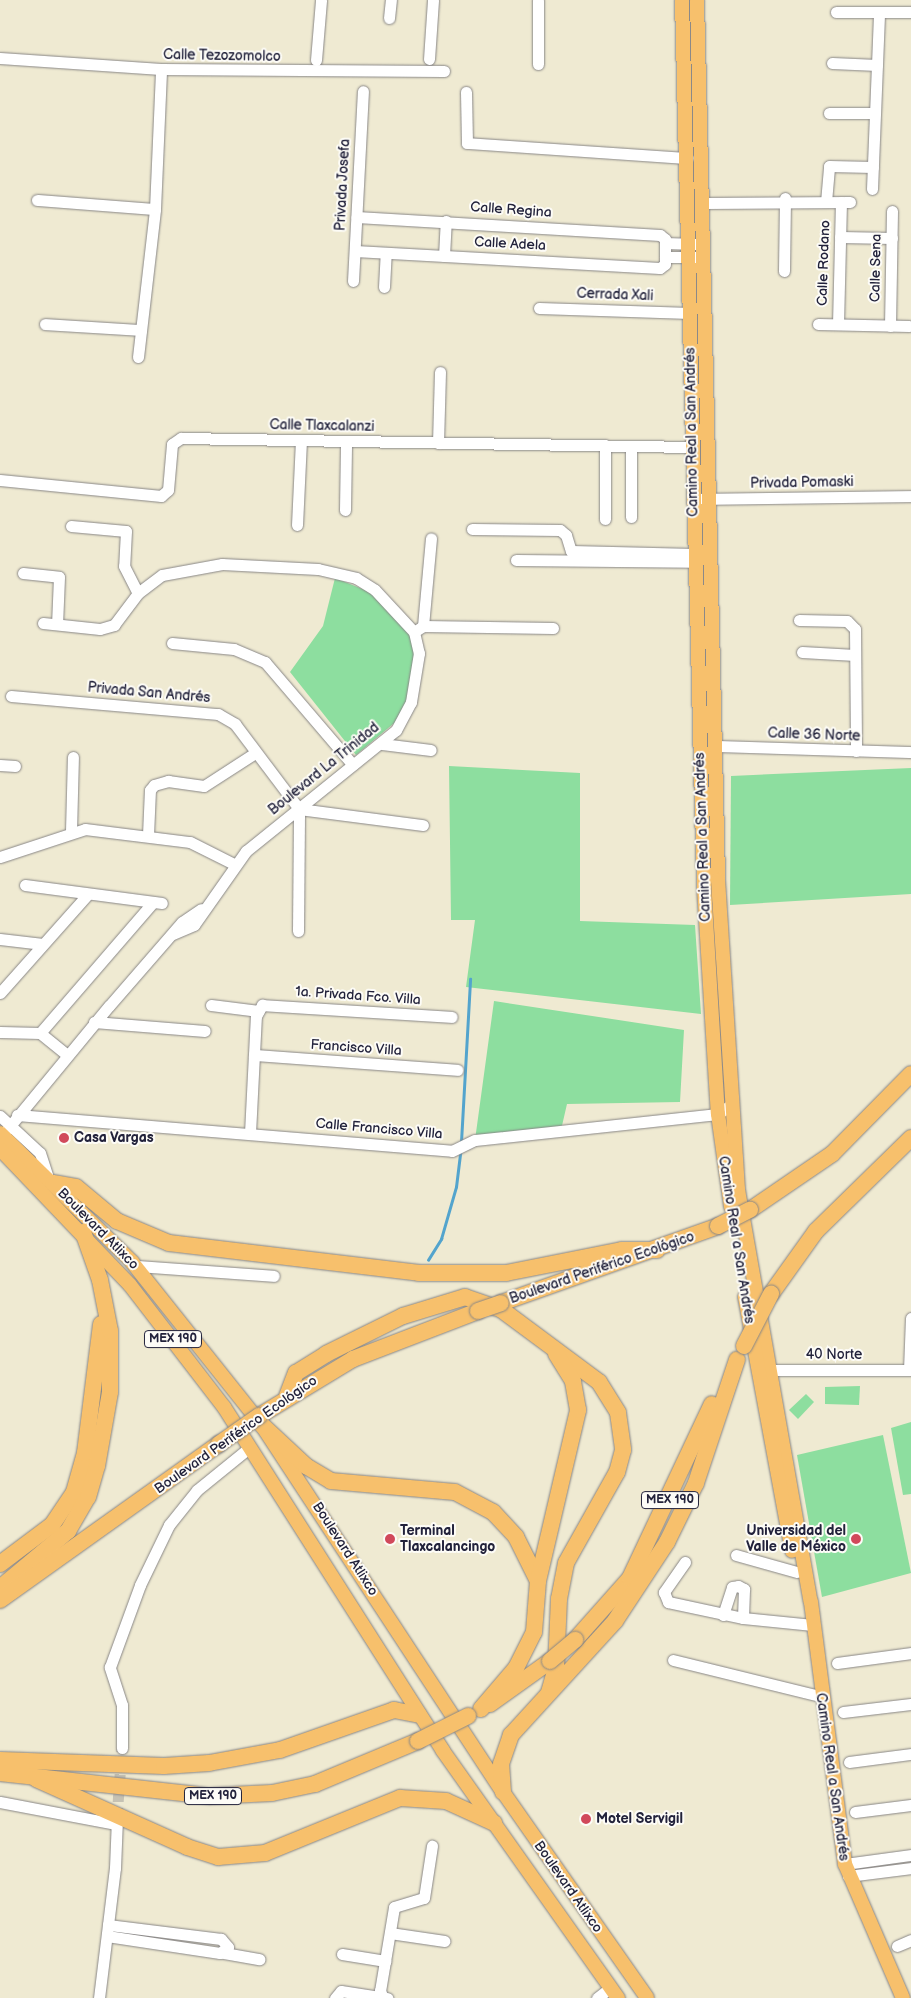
<!DOCTYPE html>
<html>
<head>
<meta charset="utf-8">
<style>
  body { margin:0 }
  #map { position:relative; width:911px; height:1998px; overflow:hidden; background:#efead2; font-family:"Balsamiq Sans",sans-serif }
  div>[style] { position:absolute }
  [style*='--x'] { left:calc(var(--x)*1px); top:calc(var(--y)*1px); width:calc(var(--w)*1px); rotate:calc(var(--a)*1deg) }
  .green>* { inset:0; background:#8dde9f }
  .stream>* { height:2.5px; margin:-1.25px; padding:0 1.25px; transform-origin:1.25px; border-radius:1.25px; background:#53a4cd }
  .minor-tunnel>* { height:11px; margin-top:-5.5px; transform-origin:0; background:repeating-linear-gradient(90deg,#c6c2b4 0 11px,transparent 0 16.5px) }
  .roads { filter:drop-shadow(0 0 1px #888686) drop-shadow(0 0 1px #888686) }
  .minor>* { height:11px; margin:-5.5px; padding:0 5.5px; transform-origin:5.5px; border-radius:5.5px; background:#fff }
  .major>* { height:14px; margin:-7px; padding:0 7px; transform-origin:7px; border-radius:7px; background:#f7c06c }
  .highway>* { height:16px; margin:-8px; padding:0 8px; transform-origin:8px; border-radius:8px; background:#f7c06c }
  .bridges { filter:drop-shadow(0 0 1px #888686) drop-shadow(0 0 1px #888686) }
  .highway-bridge>* { height:16px; margin:-8px; padding:0 8px; transform-origin:8px; border-radius:8px; background:#f7c06c }
  .dots>* { width:14px; height:14px; translate:-50% -50%; box-sizing:border-box; border:2px solid #fdfcf7; border-radius:50% }
  span { translate:-50% -50%; white-space:nowrap; text-align:center; line-height:1.15; -webkit-text-stroke:4px #fdfcf7; paint-order:stroke }
  .shield-label span { padding:1px 4px; background:#fdfcf7; border:1px solid; border-radius:4px; -webkit-text-stroke-width:0 }
  .shield-label { font-size:12px; color:#22223b; font-weight:700 }
  .street-label { font-size:14px; color:#22223b }
  .poi-label { font-size:14px; color:#22223b; font-weight:700 }
  .left { translate:0 -50%; text-align:left }
  .right { translate:-100% -50%; text-align:right }
</style>
</head>
<body>
<div id="map">
  <div class="green">
    <div style="clip-path:polygon(335px 578px,370px 592px,413px 638px,415px 649px,408px 700px,399px 719px,356px 755px,290px 672px,323px 626px)"></div>
    <div style="clip-path:polygon(449px 766px,580px 773px,580px 921px,695px 925px,701px 1014px,466px 987px,475px 920px,451px 920px)"></div>
    <div style="clip-path:polygon(911px 768px,911px 894px,730px 905px,731px 776px)"></div>
    <div style="clip-path:polygon(494px 1001px,684px 1030px,680px 1102px,567px 1104px,561px 1130px,475px 1140px)"></div>
    <div style="clip-path:polygon(860px 1386px,859px 1405px,825px 1404px,825px 1387px)"></div>
    <div style="clip-path:polygon(806px 1394px,814px 1402px,798px 1419px,789px 1410px)"></div>
    <div style="clip-path:polygon(911px 1422px,911px 1494px,903px 1495px,891px 1428px)"></div>
    <div style="clip-path:polygon(883px 1435px,911px 1573px,822px 1597px,797px 1455px)"></div>
  </div>
  <div class="stream">
    <div style="--x:461;--y:1142;--w:163;--a:-86.8"></div>
    <div style="--x:428;--y:1260;--w:25;--a:-58"></div>
    <div style="--x:441;--y:1239;--w:54;--a:-73.9"></div>
    <div style="--x:456;--y:1187;--w:35;--a:-83"></div>
  </div>
  <div class="minor-tunnel">
    <div style="--x:117;--y:1818;--w:70;--a:-85.9"></div>
  </div>
  <div class="roads">
    <div class="minor">
      <div style="--x:836;--y:12;--w:75;--a:0"></div>
      <div style="--x:389;--y:18;--w:18;--a:-84"></div>
      <div style="--x:0;--y:58;--w:161;--a:3.9"></div>
      <div style="--x:161;--y:69;--w:283;--a:0.4"></div>
      <div style="--x:429;--y:59;--w:59;--a:-86.1"></div>
      <div style="--x:316;--y:60;--w:60;--a:-85.2"></div>
      <div style="--x:832;--y:63;--w:45;--a:2.5"></div>
      <div style="--x:538;--y:64;--w:64;--a:-90"></div>
      <div style="--x:466;--y:92;--w:51;--a:88.9"></div>
      <div style="--x:467;--y:143;--w:221;--a:3.9"></div>
      <div style="--x:829;--y:113;--w:46;--a:0"></div>
      <div style="--x:872;--y:189;--w:177;--a:-87.7"></div>
      <div style="--x:37;--y:200;--w:118;--a:4.4"></div>
      <div style="--x:826;--y:202;--w:36;--a:-85"></div>
      <div style="--x:829;--y:166;--w:44;--a:1.3"></div>
      <div style="--x:704;--y:203;--w:146;--a:-0.4"></div>
      <div style="--x:840;--y:237;--w:52;--a:1.1"></div>
      <div style="--x:665;--y:243;--w:30;--a:2"></div>
      <div style="--x:355;--y:251;--w:305;--a:3.2"></div>
      <div style="--x:660;--y:268;--w:6;--a:-39"></div>
      <div style="--x:665;--y:264;--w:25;--a:-90"></div>
      <div style="--x:665;--y:239;--w:6;--a:-141"></div>
      <div style="--x:660;--y:235;--w:304;--a:-176.6"></div>
      <div style="--x:444;--y:256;--w:35;--a:-87"></div>
      <div style="--x:665;--y:257;--w:30;--a:0"></div>
      <div style="--x:784;--y:271;--w:73;--a:-89.2"></div>
      <div style="--x:353;--y:281;--w:190;--a:-87"></div>
      <div style="--x:384;--y:287;--w:34;--a:-87"></div>
      <div style="--x:539;--y:308;--w:151;--a:1.9"></div>
      <div style="--x:45;--y:324;--w:96;--a:3.6"></div>
      <div style="--x:818;--y:324;--w:91;--a:1.3"></div>
      <div style="--x:838;--y:324;--w:122;--a:-88.6"></div>
      <div style="--x:890;--y:326;--w:115;--a:-89"></div>
      <div style="--x:138;--y:357;--w:149;--a:-83.4"></div>
      <div style="--x:155;--y:209;--w:140;--a:-87.5"></div>
      <div style="--x:438;--y:443;--w:71;--a:-88.4"></div>
      <div style="--x:605;--y:445;--w:74;--a:90"></div>
      <div style="--x:0;--y:480;--w:162;--a:5.7"></div>
      <div style="--x:161;--y:496;--w:9;--a:-41"></div>
      <div style="--x:168;--y:490;--w:46;--a:-85"></div>
      <div style="--x:172;--y:444;--w:11;--a:-34"></div>
      <div style="--x:181;--y:438;--w:511;--a:1.01"></div>
      <div style="--x:700;--y:499;--w:211;--a:-0.8"></div>
      <div style="--x:345;--y:510;--w:67;--a:-89.1"></div>
      <div style="--x:631;--y:517;--w:71;--a:-90"></div>
      <div style="--x:297;--y:525;--w:84;--a:-87.3"></div>
      <div style="--x:71;--y:526;--w:55;--a:5.2"></div>
      <div style="--x:126;--y:531;--w:35;--a:93"></div>
      <div style="--x:124;--y:566;--w:30;--a:63"></div>
      <div style="--x:472;--y:529;--w:88;--a:0.7"></div>
      <div style="--x:560;--y:530;--w:8;--a:40"></div>
      <div style="--x:566;--y:535;--w:17;--a:73"></div>
      <div style="--x:571;--y:551;--w:123;--a:1.4"></div>
      <div style="--x:516;--y:560;--w:178;--a:0.6"></div>
      <div style="--x:23;--y:573;--w:36;--a:6"></div>
      <div style="--x:59;--y:577;--w:47;--a:92.4"></div>
      <div style="--x:799;--y:620;--w:48;--a:1.2"></div>
      <div style="--x:847;--y:621;--w:11;--a:45"></div>
      <div style="--x:855;--y:629;--w:122;--a:89.5"></div>
      <div style="--x:43;--y:623;--w:57;--a:6"></div>
      <div style="--x:100;--y:629;--w:15;--a:-16"></div>
      <div style="--x:114;--y:625;--w:40;--a:-53"></div>
      <div style="--x:138;--y:593;--w:30;--a:-37"></div>
      <div style="--x:162;--y:575;--w:61;--a:-10.4"></div>
      <div style="--x:222;--y:564;--w:96;--a:3"></div>
      <div style="--x:318;--y:569;--w:39;--a:13"></div>
      <div style="--x:356;--y:578;--w:22;--a:32"></div>
      <div style="--x:375;--y:590;--w:57;--a:47.1"></div>
      <div style="--x:414;--y:632;--w:22;--a:77"></div>
      <div style="--x:419;--y:653;--w:50;--a:99.3"></div>
      <div style="--x:411;--y:702;--w:32;--a:118"></div>
      <div style="--x:396;--y:730;--w:193;--a:141.1"></div>
      <div style="--x:246;--y:851;--w:90;--a:125.1"></div>
      <div style="--x:194;--y:925;--w:23;--a:157"></div>
      <div style="--x:423;--y:626;--w:130;--a:0.9"></div>
      <div style="--x:417;--y:630;--w:7;--a:-34"></div>
      <div style="--x:423;--y:626;--w:88;--a:-84.8"></div>
      <div style="--x:172;--y:643;--w:62;--a:5.5"></div>
      <div style="--x:234;--y:649;--w:34;--a:23"></div>
      <div style="--x:265;--y:662;--w:135;--a:49.5"></div>
      <div style="--x:802;--y:652;--w:53;--a:3.2"></div>
      <div style="--x:11;--y:696;--w:208;--a:5"></div>
      <div style="--x:218;--y:714;--w:20;--a:30"></div>
      <div style="--x:235;--y:724;--w:106;--a:53"></div>
      <div style="--x:382;--y:744;--w:49;--a:7"></div>
      <div style="--x:715;--y:746;--w:196;--a:1.8"></div>
      <div style="--x:0;--y:765;--w:15;--a:4"></div>
      <div style="--x:299;--y:809;--w:125;--a:7.4"></div>
      <div style="--x:71;--y:831;--w:74;--a:-88.5"></div>
      <div style="--x:148;--y:835;--w:45;--a:-87.5"></div>
      <div style="--x:150;--y:790;--w:6;--a:-51"></div>
      <div style="--x:154;--y:785;--w:15;--a:-16"></div>
      <div style="--x:168;--y:781;--w:36;--a:8"></div>
      <div style="--x:204;--y:786;--w:61;--a:-32.9"></div>
      <div style="--x:0;--y:857;--w:89;--a:-18.2"></div>
      <div style="--x:85;--y:829;--w:106;--a:7.1"></div>
      <div style="--x:190;--y:842;--w:51;--a:26.6"></div>
      <div style="--x:25;--y:885;--w:138;--a:7.5"></div>
      <div style="--x:298;--y:931;--w:122;--a:-89.5"></div>
      <div style="--x:0;--y:939;--w:43;--a:6.6"></div>
      <div style="--x:0;--y:993;--w:132;--a:-48.4"></div>
      <div style="--x:211;--y:1005;--w:48;--a:7.1"></div>
      <div style="--x:94;--y:1022;--w:111;--a:4.6"></div>
      <div style="--x:0;--y:1032;--w:40;--a:1.4"></div>
      <div style="--x:40;--y:1033;--w:33;--a:39"></div>
      <div style="--x:40;--y:1033;--w:173;--a:-49.2"></div>
      <div style="--x:254;--y:1055;--w:204;--a:4.2"></div>
      <div style="--x:17;--y:1115;--w:436;--a:4.7"></div>
      <div style="--x:452;--y:1151;--w:25;--a:-26"></div>
      <div style="--x:475;--y:1140;--w:244;--a:-6.1"></div>
      <div style="--x:718;--y:1114;--w:17;--a:-36"></div>
      <div style="--x:0;--y:1116;--w:54;--a:42.8"></div>
      <div style="--x:40;--y:1153;--w:28;--a:72"></div>
      <div style="--x:250;--y:1133;--w:117;--a:-87.1"></div>
      <div style="--x:256;--y:1016;--w:13;--a:-61"></div>
      <div style="--x:262;--y:1005;--w:190;--a:3.6"></div>
      <div style="--x:0;--y:1138;--w:171;--a:-50.5"></div>
      <div style="--x:109;--y:1006;--w:111;--a:-49"></div>
      <div style="--x:182;--y:922;--w:23;--a:-34"></div>
      <div style="--x:136;--y:1266;--w:138;--a:4.1"></div>
      <div style="--x:763;--y:1370;--w:148;--a:0"></div>
      <div style="--x:909;--y:1370;--w:52;--a:-87.8"></div>
      <div style="--x:736;--y:1555;--w:63;--a:15.6"></div>
      <div style="--x:685;--y:1562;--w:37;--a:125"></div>
      <div style="--x:664;--y:1592;--w:11;--a:68"></div>
      <div style="--x:668;--y:1602;--w:77;--a:12"></div>
      <div style="--x:743;--y:1618;--w:70;--a:5.7"></div>
      <div style="--x:723;--y:1615;--w:29;--a:-72"></div>
      <div style="--x:732;--y:1587;--w:6;--a:-9"></div>
      <div style="--x:738;--y:1586;--w:7;--a:27"></div>
      <div style="--x:744;--y:1589;--w:29;--a:92"></div>
      <div style="--x:673;--y:1660;--w:151;--a:13.8"></div>
      <div style="--x:837;--y:1663;--w:75;--a:-7.7"></div>
      <div style="--x:843;--y:1712;--w:68;--a:-6.7"></div>
      <div style="--x:122;--y:1748;--w:43;--a:-90"></div>
      <div style="--x:122;--y:1705;--w:40;--a:-108"></div>
      <div style="--x:110;--y:1667;--w:87;--a:-69.9"></div>
      <div style="--x:140;--y:1585;--w:67;--a:-64.2"></div>
      <div style="--x:169;--y:1525;--w:45;--a:-51.3"></div>
      <div style="--x:197;--y:1490;--w:68;--a:-39.1"></div>
      <div style="--x:849;--y:1762;--w:63;--a:-7.4"></div>
      <div style="--x:0;--y:1802;--w:117;--a:10.8"></div>
      <div style="--x:855;--y:1812;--w:56;--a:-7.1"></div>
      <div style="--x:845;--y:1864;--w:67;--a:-7.8"></div>
      <div style="--x:848;--y:1876;--w:64;--a:-7.2"></div>
      <div style="--x:390;--y:1933;--w:55;--a:8.4"></div>
      <div style="--x:107;--y:1936;--w:114;--a:8.6"></div>
      <div style="--x:220;--y:1953;--w:10;--a:-37"></div>
      <div style="--x:228;--y:1947;--w:11;--a:-131"></div>
      <div style="--x:221;--y:1939;--w:114;--a:-172.9"></div>
      <div style="--x:897;--y:1946;--w:15;--a:-23"></div>
      <div style="--x:224;--y:1953;--w:36;--a:10"></div>
      <div style="--x:342;--y:1954;--w:44;--a:9.2"></div>
      <div style="--x:99;--y:1998;--w:131;--a:-83"></div>
      <div style="--x:115;--y:1868;--w:50;--a:-87.7"></div>
      <div style="--x:335;--y:1998;--w:9;--a:-49"></div>
      <div style="--x:341;--y:1991;--w:47;--a:8.7"></div>
      <div style="--x:383;--y:1998;--w:8;--a:-113"></div>
      <div style="--x:380;--y:1991;--w:85;--a:-80.5"></div>
      <div style="--x:394;--y:1907;--w:31;--a:-17"></div>
      <div style="--x:424;--y:1898;--w:53;--a:-81.3"></div>
      <div style="--x:597;--y:1998;--w:16;--a:-38"></div>
    </div>
    <div class="major">
      <div style="--x:682;--y:0;--w:887;--a:88.58"></div>
      <div style="--x:704;--y:887;--w:227;--a:86.5"></div>
      <div style="--x:718;--y:1114;--w:94;--a:82"></div>
      <div style="--x:697;--y:0;--w:880;--a:88.63"></div>
      <div style="--x:718;--y:880;--w:311;--a:86.3"></div>
      <div style="--x:738;--y:1190;--w:418;--a:80"></div>
      <div style="--x:811;--y:1602;--w:264;--a:82.6"></div>
      <div style="--x:845;--y:1864;--w:146;--a:66.6"></div>
      <div style="--x:0;--y:1133;--w:185;--a:44.3"></div>
      <div style="--x:132;--y:1262;--w:207;--a:51.5"></div>
      <div style="--x:261;--y:1424;--w:440;--a:56.7"></div>
      <div style="--x:503;--y:1792;--w:251;--a:55"></div>
      <div style="--x:0;--y:1149;--w:188;--a:46.3"></div>
      <div style="--x:130;--y:1285;--w:154;--a:52.4"></div>
      <div style="--x:224;--y:1407;--w:408;--a:57.5"></div>
      <div style="--x:443;--y:1751;--w:303;--a:54.7"></div>
      <div style="--x:745;--y:1297;--w:258;--a:79.5"></div>
    </div>
    <div class="highway">
      <div style="--x:53;--y:1183;--w:23;--a:10"></div>
      <div style="--x:76;--y:1187;--w:53;--a:39.7"></div>
      <div style="--x:117;--y:1221;--w:56;--a:22.9"></div>
      <div style="--x:169;--y:1243;--w:252;--a:6.8"></div>
      <div style="--x:419;--y:1273;--w:87;--a:0"></div>
      <div style="--x:506;--y:1273;--w:118;--a:-11.2"></div>
      <div style="--x:622;--y:1250;--w:35;--a:0"></div>
      <div style="--x:750;--y:1210;--w:99;--a:-34.3"></div>
      <div style="--x:832;--y:1154;--w:112;--a:-45.4"></div>
      <div style="--x:771;--y:1294;--w:77;--a:-54.5"></div>
      <div style="--x:816;--y:1231;--w:133;--a:-44.4"></div>
      <div style="--x:501;--y:1303;--w:230;--a:-19.5"></div>
      <div style="--x:287;--y:1396;--w:25;--a:-69"></div>
      <div style="--x:296;--y:1373;--w:36;--a:-32"></div>
      <div style="--x:326;--y:1354;--w:86;--a:-26.3"></div>
      <div style="--x:403;--y:1316;--w:65;--a:-17"></div>
      <div style="--x:465;--y:1297;--w:39;--a:19"></div>
      <div style="--x:502;--y:1310;--w:121;--a:36.6"></div>
      <div style="--x:599;--y:1382;--w:36;--a:58"></div>
      <div style="--x:618;--y:1413;--w:37;--a:82"></div>
      <div style="--x:623;--y:1450;--w:23;--a:105"></div>
      <div style="--x:617;--y:1472;--w:104;--a:119.3"></div>
      <div style="--x:566;--y:1563;--w:37;--a:101"></div>
      <div style="--x:559;--y:1599;--w:69;--a:92.5"></div>
      <div style="--x:556;--y:1668;--w:25;--a:106"></div>
      <div style="--x:259;--y:1416;--w:110;--a:-31.2"></div>
      <div style="--x:353;--y:1359;--w:134;--a:-21"></div>
      <div style="--x:261;--y:1424;--w:62;--a:43"></div>
      <div style="--x:306;--y:1466;--w:29;--a:31"></div>
      <div style="--x:331;--y:1481;--w:124;--a:5.1"></div>
      <div style="--x:455;--y:1492;--w:43;--a:27.8"></div>
      <div style="--x:493;--y:1512;--w:34;--a:47"></div>
      <div style="--x:516;--y:1537;--w:49;--a:63.4"></div>
      <div style="--x:538;--y:1581;--w:51;--a:94.5"></div>
      <div style="--x:534;--y:1632;--w:40;--a:116.6"></div>
      <div style="--x:516;--y:1668;--w:54;--a:130.5"></div>
      <div style="--x:0;--y:1564;--w:65;--a:-36.9"></div>
      <div style="--x:52;--y:1525;--w:40;--a:-56"></div>
      <div style="--x:74;--y:1492;--w:41;--a:-74.2"></div>
      <div style="--x:85;--y:1453;--w:130;--a:-82.9"></div>
      <div style="--x:538;--y:1581;--w:176;--a:-76.8"></div>
      <div style="--x:578;--y:1410;--w:29;--a:-100"></div>
      <div style="--x:573;--y:1381;--w:32;--a:-122"></div>
      <div style="--x:0;--y:1588;--w:89;--a:-40"></div>
      <div style="--x:68;--y:1531;--w:39;--a:-60"></div>
      <div style="--x:88;--y:1497;--w:32;--a:-74"></div>
      <div style="--x:97;--y:1466;--w:75;--a:-80"></div>
      <div style="--x:110;--y:1392;--w:61;--a:-90"></div>
      <div style="--x:110;--y:1331;--w:52;--a:-101.1"></div>
      <div style="--x:100;--y:1280;--w:51;--a:-109.5"></div>
      <div style="--x:0;--y:1600;--w:269;--a:-35.5"></div>
      <div style="--x:575;--y:1640;--w:83;--a:-48.4"></div>
      <div style="--x:630;--y:1578;--w:192;--a:-64.8"></div>
      <div style="--x:490;--y:1704;--w:74;--a:-35.6"></div>
      <div style="--x:0;--y:1760;--w:164;--a:2.1"></div>
      <div style="--x:164;--y:1766;--w:45;--a:-3.8"></div>
      <div style="--x:209;--y:1763;--w:72;--a:-10.4"></div>
      <div style="--x:280;--y:1750;--w:121;--a:-19.3"></div>
      <div style="--x:394;--y:1710;--w:25;--a:11"></div>
      <div style="--x:0;--y:1773;--w:211;--a:6.3"></div>
      <div style="--x:210;--y:1796;--w:62;--a:-2.8"></div>
      <div style="--x:272;--y:1793;--w:44;--a:-11.8"></div>
      <div style="--x:315;--y:1784;--w:112;--a:-22.7"></div>
      <div style="--x:36;--y:1779;--w:166;--a:24.2"></div>
      <div style="--x:187;--y:1847;--w:33;--a:18"></div>
      <div style="--x:218;--y:1857;--w:47;--a:-4.9"></div>
      <div style="--x:265;--y:1853;--w:146;--a:-22.2"></div>
      <div style="--x:400;--y:1798;--w:46;--a:3.7"></div>
      <div style="--x:446;--y:1801;--w:53;--a:24.6"></div>
      <div style="--x:503;--y:1792;--w:28;--a:-94"></div>
      <div style="--x:501;--y:1764;--w:31;--a:-71"></div>
      <div style="--x:511;--y:1735;--w:154;--a:-47.6"></div>
      <div style="--x:615;--y:1621;--w:95;--a:-56.6"></div>
      <div style="--x:667;--y:1542;--w:66;--a:-63.8"></div>
      <div style="--x:696;--y:1483;--w:130;--a:-71.6"></div>
    </div>
  </div>
  <div class="bridges">
    <div class="highway-bridge">
      <div style="--x:718;--y:1226;--w:36;--a:-27"></div>
      <div style="--x:478;--y:1311;--w:24;--a:-19"></div>
      <div style="--x:744;--y:1346;--w:59;--a:-62.6"></div>
      <div style="--x:219;--y:1444;--w:49;--a:-35"></div>
      <div style="--x:550;--y:1661;--w:33;--a:-40"></div>
      <div style="--x:418;--y:1741;--w:56;--a:-26.6"></div>
    </div>
  </div>
  <div class="dots">
    <div style="left:64px;top:1138px;background:#d1495b"></div>
    <div style="left:390px;top:1539px;background:#d1495b"></div>
    <div style="left:856px;top:1539px;background:#d1495b"></div>
    <div style="left:586px;top:1819px;background:#d1495b"></div>
  </div>
  <div class="shield-label">
    <span style="left:173px;top:1339px">MEX 190</span>
    <span style="left:670px;top:1500px">MEX 190</span>
    <span style="left:213px;top:1796px">MEX 190</span>
  </div>
  <div class="street-label">
    <span style="left:222px;top:56px;rotate:1deg">Calle Tezozomolco</span>
    <span style="left:343px;top:185px;rotate:-87deg">Privada Josefa</span>
    <span style="left:511px;top:210px;rotate:4deg">Calle Regina</span>
    <span style="left:510px;top:244px;rotate:3deg">Calle Adela</span>
    <span style="left:824px;top:263px;rotate:-88deg">Calle Rodano</span>
    <span style="left:876px;top:268px;rotate:-89deg">Calle Sena</span>
    <span style="left:615px;top:295px;rotate:2deg">Cerrada Xali</span>
    <span style="left:322px;top:426px;rotate:1deg">Calle Tlaxcalanzi</span>
    <span style="left:692px;top:432px;rotate:-91deg">Camino Real a San Andrés</span>
    <span style="left:802px;top:483px;rotate:-1deg">Privada Pomaski</span>
    <span style="left:149px;top:693px;rotate:5deg">Privada San Andrés</span>
    <span style="left:814px;top:735px;rotate:2deg">Calle 36 Norte</span>
    <span style="left:324px;top:769px;rotate:-39deg">Boulevard La Trinidad</span>
    <span style="left:703px;top:837px;rotate:-92deg">Camino Real a San Andrés</span>
    <span style="left:358px;top:996px;rotate:4deg">1a. Privada Fco. Villa</span>
    <span style="left:356px;top:1048px;rotate:4deg">Francisco Villa</span>
    <span style="left:379px;top:1129px;rotate:5deg">Calle Francisco Villa</span>
    <span style="left:98px;top:1229px;rotate:45deg">Boulevard Atlixco</span>
    <span style="left:736px;top:1240px;rotate:81deg">Camino Real a San Andrés</span>
    <span style="left:602px;top:1268px;rotate:-19deg">Boulevard Periférico Ecológico</span>
    <span style="left:834px;top:1355px">40 Norte</span>
    <span style="left:236px;top:1435px;rotate:-35deg">Boulevard Periférico Ecológico</span>
    <span style="left:345px;top:1549px;rotate:57deg">Boulevard Atlixco</span>
    <span style="left:832px;top:1777px;rotate:82deg">Camino Real a San Andrés</span>
    <span style="left:568px;top:1887px;rotate:55deg">Boulevard Atlixco</span>
  </div>
  <div class="poi-label">
    <span class="left" style="left:74px;top:1138px">Casa Vargas</span>
    <span class="left" style="left:400px;top:1539px">Terminal<br>Tlaxcalancingo</span>
    <span class="right" style="left:846px;top:1539px">Universidad del<br>Valle de México</span>
    <span class="left" style="left:596px;top:1819px">Motel Servigil</span>
  </div>
</div>
</body>
</html>
